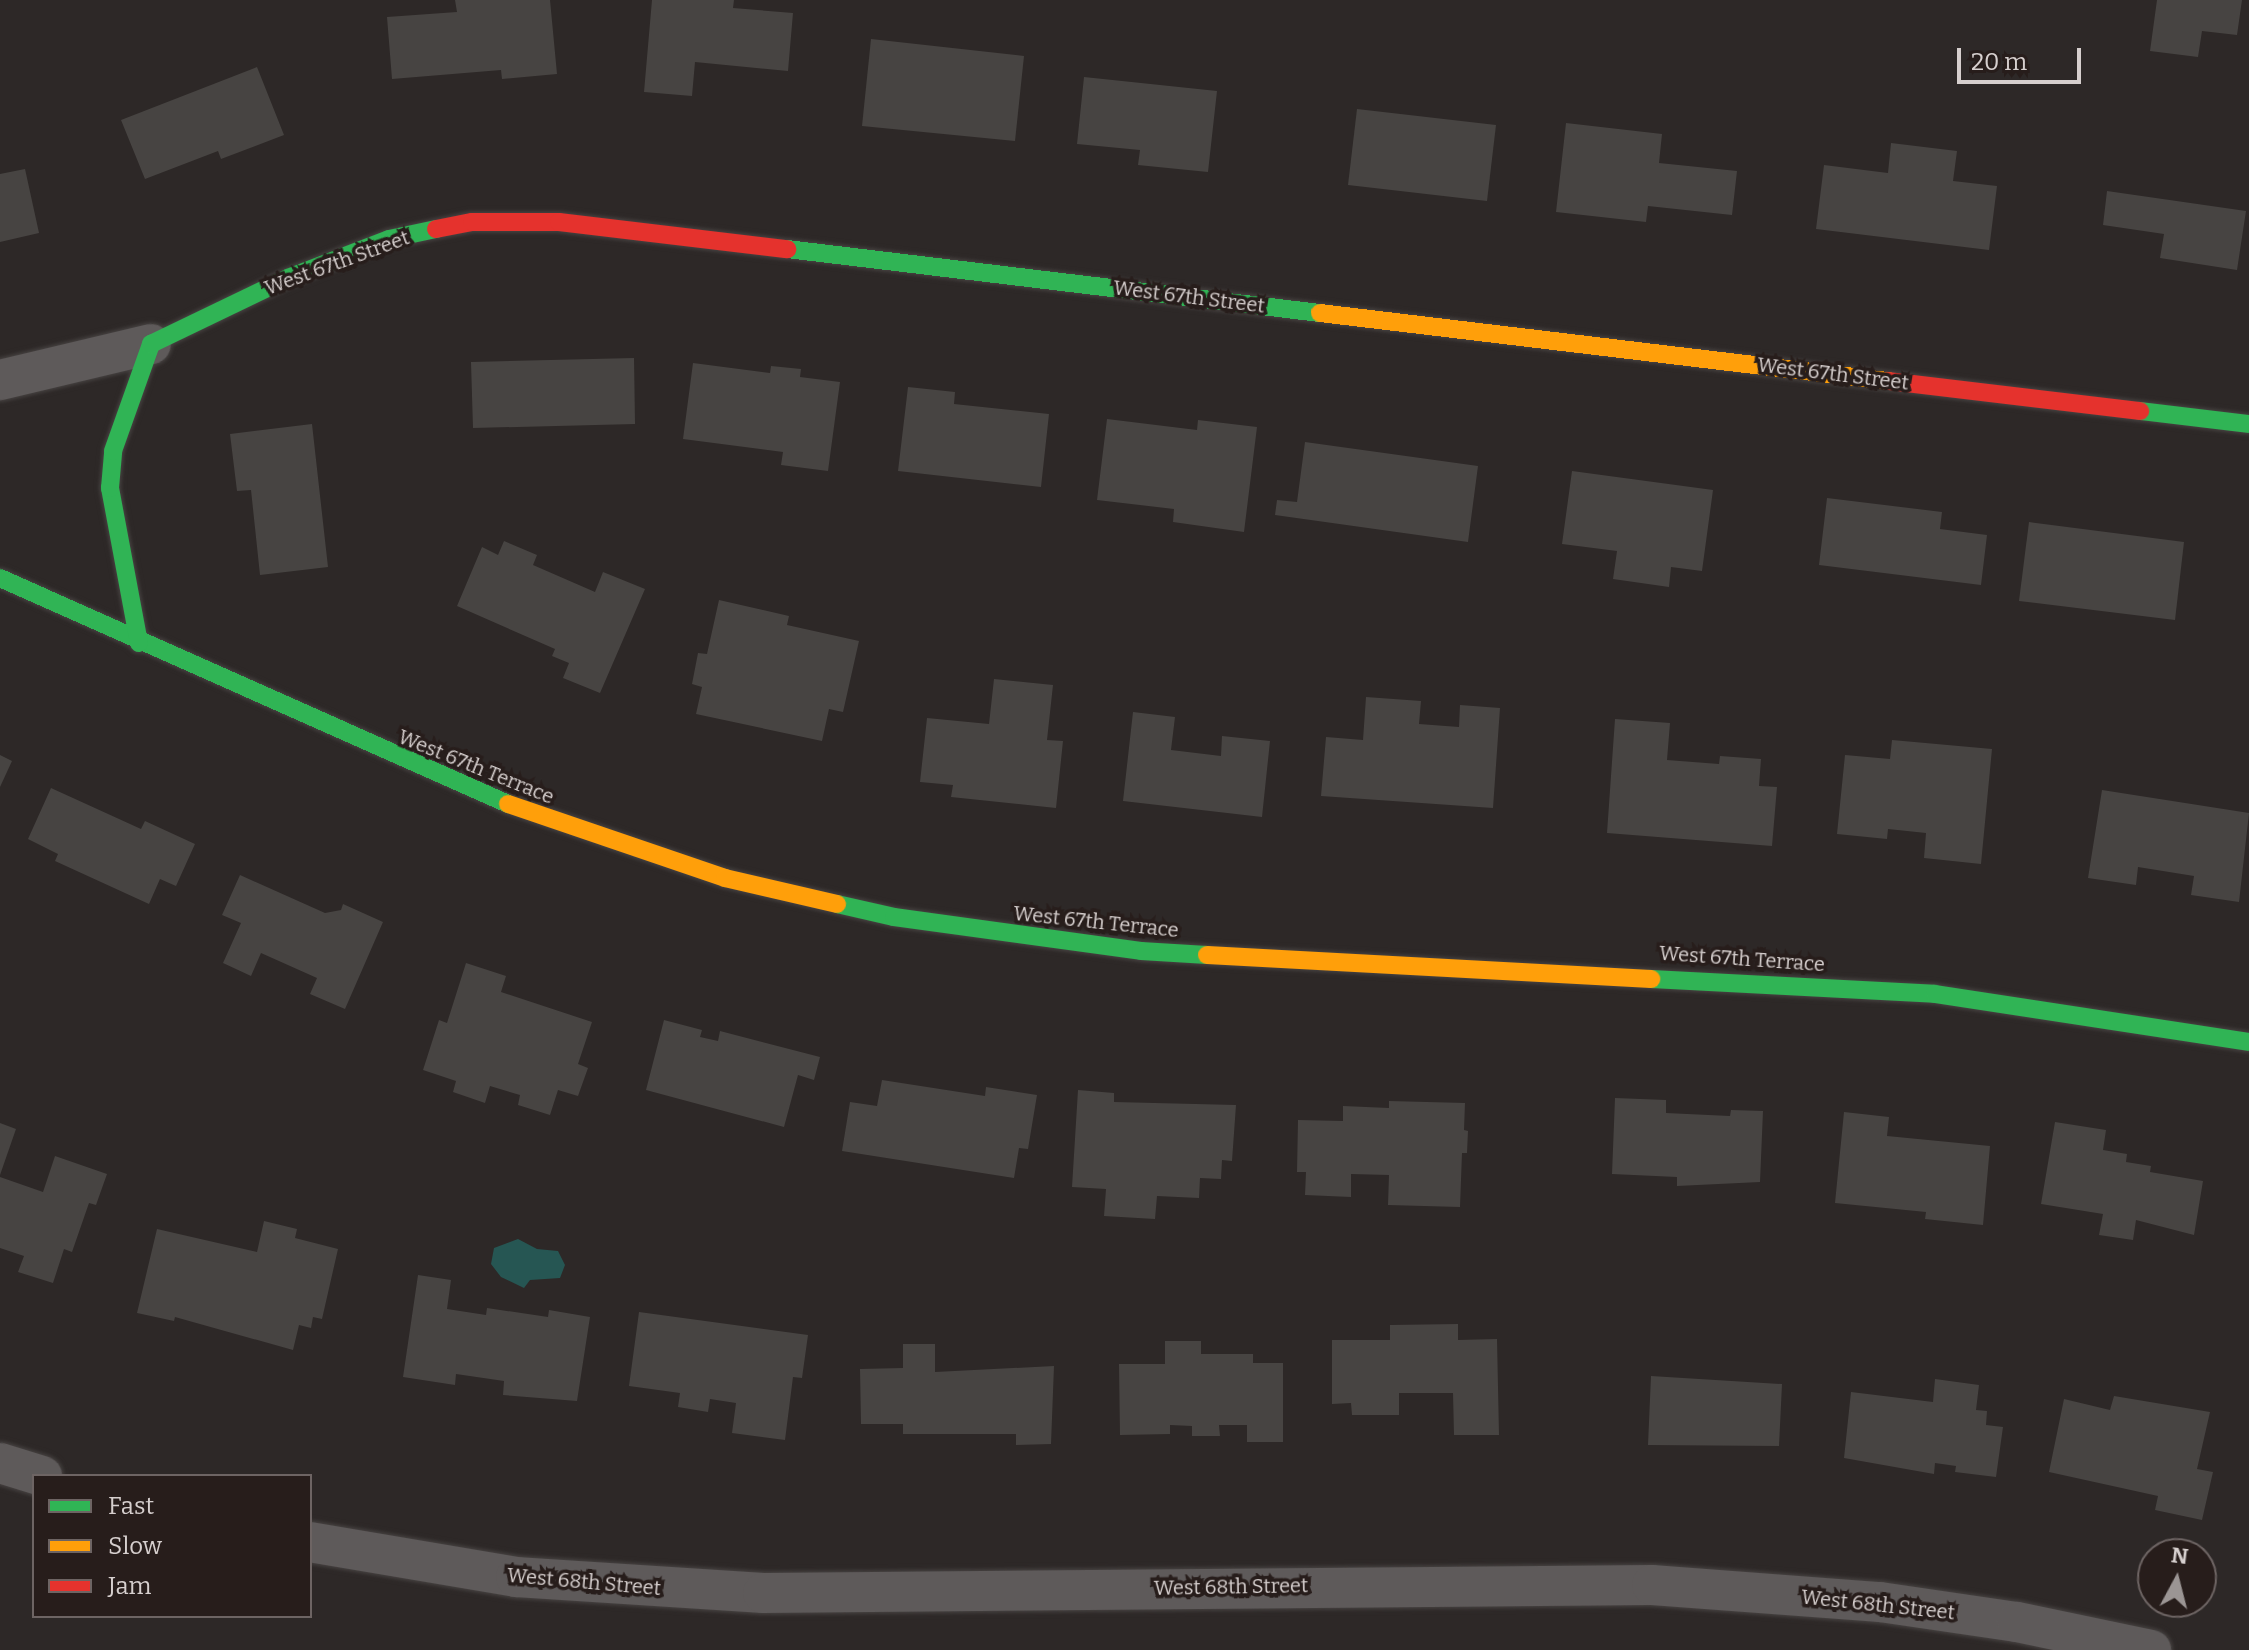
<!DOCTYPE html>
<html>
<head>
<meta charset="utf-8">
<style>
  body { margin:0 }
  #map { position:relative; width:2249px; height:1650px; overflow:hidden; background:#2d2827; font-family:Bitter,serif }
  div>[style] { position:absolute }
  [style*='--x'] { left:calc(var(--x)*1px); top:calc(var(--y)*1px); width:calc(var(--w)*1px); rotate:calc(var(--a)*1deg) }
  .water>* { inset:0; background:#265653 }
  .building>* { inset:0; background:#474442 }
  .roads { filter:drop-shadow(0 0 2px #474342) drop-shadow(0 0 2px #474342) }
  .street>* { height:40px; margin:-20px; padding:0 20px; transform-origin:20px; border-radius:20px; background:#5e5a5a }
  .fast>* { height:18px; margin:-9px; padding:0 9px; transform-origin:9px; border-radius:9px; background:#30b455 }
  .slow>* { height:18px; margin:-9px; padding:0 9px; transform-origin:9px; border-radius:9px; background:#ff9f0a }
  .jam>* { height:18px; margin:-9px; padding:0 9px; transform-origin:9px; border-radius:9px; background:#e5322d }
  span { translate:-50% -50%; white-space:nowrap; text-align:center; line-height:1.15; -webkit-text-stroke:7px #271d1b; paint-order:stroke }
  .street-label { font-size:20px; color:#d6cfce }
  .legend { position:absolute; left:32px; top:1474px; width:280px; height:144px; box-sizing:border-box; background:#271d1b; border:2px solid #6d6463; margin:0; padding:10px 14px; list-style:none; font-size:24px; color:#d6cfce }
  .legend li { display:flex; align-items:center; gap:16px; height:40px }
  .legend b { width:40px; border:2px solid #6d6463 }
  .north { position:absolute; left:2137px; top:1538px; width:80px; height:80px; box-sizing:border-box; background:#271d1b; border:2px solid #6d6463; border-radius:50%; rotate:7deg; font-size:22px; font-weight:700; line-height:32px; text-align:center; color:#d6cfce }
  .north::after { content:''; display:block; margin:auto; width:28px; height:36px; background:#9b9594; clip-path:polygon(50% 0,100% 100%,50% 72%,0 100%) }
  .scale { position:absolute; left:1957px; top:48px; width:124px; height:36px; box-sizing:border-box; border:4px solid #d6cfce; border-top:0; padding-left:10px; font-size:24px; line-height:28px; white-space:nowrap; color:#d6cfce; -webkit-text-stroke:6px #271d1b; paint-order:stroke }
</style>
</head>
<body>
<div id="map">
  <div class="water">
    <div style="clip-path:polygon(518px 1239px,537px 1249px,558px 1251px,565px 1265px,560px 1278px,530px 1280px,524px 1288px,501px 1277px,491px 1264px,494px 1248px)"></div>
  </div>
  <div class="building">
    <div style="clip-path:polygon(455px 0,550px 0,557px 74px,502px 79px,501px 70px,392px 79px,387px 17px,457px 12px)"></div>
    <div style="clip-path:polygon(652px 0,734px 0,733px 8px,793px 13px,788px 71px,695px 62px,692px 96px,644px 92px)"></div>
    <div style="clip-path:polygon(2157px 0,2242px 0,2237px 35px,2202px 31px,2198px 57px,2150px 51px)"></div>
    <div style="clip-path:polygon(871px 39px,1024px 56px,1015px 141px,862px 126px)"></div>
    <div style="clip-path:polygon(257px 67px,284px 135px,221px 159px,218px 151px,145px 179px,121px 120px)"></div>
    <div style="clip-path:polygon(1084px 77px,1217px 91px,1208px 172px,1138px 165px,1140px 150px,1077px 144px)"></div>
    <div style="clip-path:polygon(1357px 109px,1496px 125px,1487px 201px,1348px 185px)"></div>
    <div style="clip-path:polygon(1566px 123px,1662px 134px,1659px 163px,1737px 171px,1732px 215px,1648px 206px,1646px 222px,1556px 212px)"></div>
    <div style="clip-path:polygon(1891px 143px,1957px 151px,1953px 181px,1997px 186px,1989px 250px,1816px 229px,1824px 165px,1888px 173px)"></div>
    <div style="clip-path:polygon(25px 169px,39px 233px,0 242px,0 174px)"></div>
    <div style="clip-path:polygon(2107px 191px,2246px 211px,2237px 270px,2160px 258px,2164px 234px,2103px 225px)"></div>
    <div style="clip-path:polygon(634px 358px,635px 424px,473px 428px,471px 362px)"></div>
    <div style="clip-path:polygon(693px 363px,770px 373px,771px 366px,801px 369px,800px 377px,840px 382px,828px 471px,781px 465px,783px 452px,683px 439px)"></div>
    <div style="clip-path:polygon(908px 387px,955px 392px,954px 404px,1049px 414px,1041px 487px,898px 471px)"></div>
    <div style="clip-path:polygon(1107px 419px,1197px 430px,1198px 420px,1257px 427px,1244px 532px,1173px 522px,1174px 509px,1097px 500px)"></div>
    <div style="clip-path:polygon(312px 424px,328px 567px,260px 575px,251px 490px,237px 491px,230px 434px)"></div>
    <div style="clip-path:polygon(1305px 442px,1478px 466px,1468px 542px,1275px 515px,1277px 500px,1297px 502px)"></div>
    <div style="clip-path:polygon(1572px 471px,1713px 490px,1702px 571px,1671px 567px,1669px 587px,1613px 579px,1617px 551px,1562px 544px)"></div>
    <div style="clip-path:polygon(1827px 498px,1942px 512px,1940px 529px,1987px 535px,1981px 585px,1819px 565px)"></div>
    <div style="clip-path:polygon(2029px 522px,2184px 542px,2175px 620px,2019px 601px)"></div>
    <div style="clip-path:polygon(504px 541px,537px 555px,533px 565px,595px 592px,603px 572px,645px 589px,600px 693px,563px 678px,569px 663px,552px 656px,555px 649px,457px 606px,482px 547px,498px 555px)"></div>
    <div style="clip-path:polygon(719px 600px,789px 616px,787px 625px,859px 641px,843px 712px,829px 709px,822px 741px,696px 714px,702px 687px,692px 684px,698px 653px,707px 654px)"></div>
    <div style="clip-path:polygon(994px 679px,1053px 685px,1047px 740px,1063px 741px,1056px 808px,951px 797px,953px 785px,920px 782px,927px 718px,989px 724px)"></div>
    <div style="clip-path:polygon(1366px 697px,1421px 701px,1419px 724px,1459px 727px,1460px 705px,1500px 708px,1493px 808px,1321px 796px,1326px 737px,1363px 740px)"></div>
    <div style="clip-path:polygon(1133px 712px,1175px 717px,1171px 750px,1221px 756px,1222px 736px,1270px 741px,1262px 817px,1123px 801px)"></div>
    <div style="clip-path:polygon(1615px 719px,1670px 723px,1667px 760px,1719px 764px,1720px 756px,1761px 759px,1759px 786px,1777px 787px,1772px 846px,1607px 833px)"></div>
    <div style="clip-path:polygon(1892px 740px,1992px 749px,1981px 864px,1924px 858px,1926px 833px,1888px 829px,1887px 839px,1837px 834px,1845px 755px,1890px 759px)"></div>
    <div style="clip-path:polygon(0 755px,12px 761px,0 787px)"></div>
    <div style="clip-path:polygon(51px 788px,141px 829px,145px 821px,195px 844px,176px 886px,160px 879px,149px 904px,55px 861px,58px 854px,28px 839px)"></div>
    <div style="clip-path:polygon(2102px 790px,2249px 813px,2239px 902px,2191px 895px,2194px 876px,2138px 867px,2136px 885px,2088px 878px)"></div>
    <div style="clip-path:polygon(240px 875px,325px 913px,341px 910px,343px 904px,383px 922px,345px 1009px,310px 994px,317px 978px,261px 953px,251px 976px,223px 963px,241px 923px,222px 915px)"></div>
    <div style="clip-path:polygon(466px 963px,506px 976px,501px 992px,592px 1022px,578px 1064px,588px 1068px,578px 1096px,558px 1090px,550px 1115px,518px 1105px,520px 1095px,490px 1086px,485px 1103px,453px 1092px,456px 1081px,423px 1070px,439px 1020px,447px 1023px)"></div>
    <div style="clip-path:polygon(664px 1020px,702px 1030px,700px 1037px,718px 1041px,720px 1031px,820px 1057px,814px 1080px,798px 1075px,784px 1127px,646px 1090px)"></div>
    <div style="clip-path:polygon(882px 1080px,985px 1096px,986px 1087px,1037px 1095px,1028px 1149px,1019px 1148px,1014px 1178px,842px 1151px,850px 1102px,877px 1106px)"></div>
    <div style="clip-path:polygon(1078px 1090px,1114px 1093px,1114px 1102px,1236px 1105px,1232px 1161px,1222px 1160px,1221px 1179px,1200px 1178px,1199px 1198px,1157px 1196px,1155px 1219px,1104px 1216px,1106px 1189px,1072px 1187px)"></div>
    <div style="clip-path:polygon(1615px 1098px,1666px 1100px,1666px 1113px,1730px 1116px,1731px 1110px,1763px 1111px,1760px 1182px,1677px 1186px,1677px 1177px,1612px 1174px)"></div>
    <div style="clip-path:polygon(1389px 1101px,1465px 1103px,1464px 1130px,1468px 1131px,1467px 1153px,1462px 1153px,1460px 1207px,1388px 1205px,1389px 1175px,1351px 1174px,1351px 1197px,1305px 1195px,1306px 1172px,1297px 1172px,1298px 1120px,1343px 1121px,1343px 1106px,1389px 1108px)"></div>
    <div style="clip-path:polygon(1844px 1112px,1889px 1117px,1887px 1136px,1990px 1146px,1983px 1225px,1925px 1219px,1926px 1212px,1835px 1203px)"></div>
    <div style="clip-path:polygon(2055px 1122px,2106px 1130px,2103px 1150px,2127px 1154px,2126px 1162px,2151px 1166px,2150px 1172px,2203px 1181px,2194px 1235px,2136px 1220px,2133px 1240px,2099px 1235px,2103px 1214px,2041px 1204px)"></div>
    <div style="clip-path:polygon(0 1123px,16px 1129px,0 1175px)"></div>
    <div style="clip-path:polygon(55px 1156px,107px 1174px,96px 1205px,89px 1203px,72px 1252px,64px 1249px,53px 1283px,18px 1272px,24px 1256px,0 1248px,0 1177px,43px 1192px)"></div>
    <div style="clip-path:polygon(264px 1221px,297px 1229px,295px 1238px,338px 1249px,322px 1319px,313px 1317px,311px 1328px,299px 1325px,293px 1350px,175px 1317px,174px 1321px,137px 1313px,157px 1229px,257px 1252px)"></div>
    <div style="clip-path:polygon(418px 1275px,451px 1280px,447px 1309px,486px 1315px,487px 1308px,548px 1317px,549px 1310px,590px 1317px,577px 1401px,503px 1395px,504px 1381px,456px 1374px,455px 1385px,403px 1377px)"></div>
    <div style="clip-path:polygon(639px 1312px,808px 1335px,802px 1378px,793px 1377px,785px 1440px,732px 1433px,736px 1403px,710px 1399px,708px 1412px,678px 1407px,680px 1393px,629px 1386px)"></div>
    <div style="clip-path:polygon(1458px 1324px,1458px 1340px,1497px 1339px,1499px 1435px,1454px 1435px,1453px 1393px,1399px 1393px,1399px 1415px,1352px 1415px,1351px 1403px,1332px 1404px,1332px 1340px,1390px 1340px,1390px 1325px)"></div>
    <div style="clip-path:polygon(1165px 1341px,1201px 1341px,1201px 1354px,1253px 1354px,1253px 1363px,1283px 1363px,1283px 1442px,1247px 1442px,1247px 1425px,1219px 1425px,1220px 1436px,1192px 1436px,1192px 1426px,1170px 1425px,1170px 1434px,1120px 1435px,1119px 1364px,1165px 1364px)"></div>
    <div style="clip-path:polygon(903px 1344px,935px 1344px,935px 1372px,1054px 1366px,1051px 1444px,1016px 1445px,1016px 1434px,903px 1434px,903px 1424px,861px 1424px,860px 1369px,903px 1368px)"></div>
    <div style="clip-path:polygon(1651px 1376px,1782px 1384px,1779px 1446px,1648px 1445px)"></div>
    <div style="clip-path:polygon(1935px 1379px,1979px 1385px,1976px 1410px,1987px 1411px,1986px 1425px,2003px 1427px,1996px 1477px,1955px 1472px,1956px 1466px,1935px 1463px,1934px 1474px,1844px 1458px,1851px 1392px,1933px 1402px)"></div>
    <div style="clip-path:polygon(2114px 1396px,2210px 1412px,2197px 1469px,2213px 1472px,2202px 1520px,2155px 1510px,2158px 1496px,2049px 1472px,2064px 1399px,2110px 1410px)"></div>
  </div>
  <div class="roads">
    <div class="street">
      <div style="--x:0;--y:380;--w:155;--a:-13.4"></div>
      <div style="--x:0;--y:1463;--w:44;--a:17.2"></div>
      <div style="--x:310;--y:1542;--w:209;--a:9.6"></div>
      <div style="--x:516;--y:1577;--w:248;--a:3.7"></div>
      <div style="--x:763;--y:1593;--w:889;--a:-0.52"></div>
      <div style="--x:1652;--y:1585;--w:229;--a:4.3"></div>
      <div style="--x:1880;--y:1602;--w:138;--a:8.3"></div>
      <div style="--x:2017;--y:1622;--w:137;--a:11.8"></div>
    </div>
    <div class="fast">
      <div style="--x:787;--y:249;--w:537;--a:6.85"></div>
      <div style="--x:2140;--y:411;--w:110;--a:6.8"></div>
      <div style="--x:0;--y:578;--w:556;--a:23.98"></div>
      <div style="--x:139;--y:643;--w:158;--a:-100.6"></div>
      <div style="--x:110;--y:488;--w:37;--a:-85"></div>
      <div style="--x:113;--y:451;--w:114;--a:-70.4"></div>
      <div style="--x:151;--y:344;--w:152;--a:-25.7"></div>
      <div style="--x:288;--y:278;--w:108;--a:-21.1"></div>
      <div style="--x:389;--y:239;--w:48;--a:-12"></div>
      <div style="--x:837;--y:904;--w:58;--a:12.8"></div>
      <div style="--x:894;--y:917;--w:249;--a:7.8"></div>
      <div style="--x:1141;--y:951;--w:66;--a:3.5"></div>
      <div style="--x:1651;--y:979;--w:284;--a:3"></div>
      <div style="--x:1935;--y:994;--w:318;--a:8.7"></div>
    </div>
    <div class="slow">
      <div style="--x:1320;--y:313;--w:572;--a:6.83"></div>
      <div style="--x:508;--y:804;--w:229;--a:18.8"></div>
      <div style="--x:725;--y:878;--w:115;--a:13.1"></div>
      <div style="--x:1207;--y:955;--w:445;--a:3.1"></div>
    </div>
    <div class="jam">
      <div style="--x:436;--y:229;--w:37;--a:-11"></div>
      <div style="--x:472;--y:222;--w:87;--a:0"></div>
      <div style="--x:559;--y:222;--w:230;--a:6.8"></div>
      <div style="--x:1888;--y:381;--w:254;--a:6.8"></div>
    </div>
  </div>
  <div class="street-label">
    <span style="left:337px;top:263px;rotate:-20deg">West 67th Street</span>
    <span style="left:1189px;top:297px;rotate:7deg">West 67th Street</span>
    <span style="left:1833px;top:374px;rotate:7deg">West 67th Street</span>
    <span style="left:476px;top:767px;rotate:22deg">West 67th Terrace</span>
    <span style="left:1096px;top:922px;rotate:6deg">West 67th Terrace</span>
    <span style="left:1742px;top:959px;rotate:4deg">West 67th Terrace</span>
    <span style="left:584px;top:1582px;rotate:5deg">West 68th Street</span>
    <span style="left:1231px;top:1587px;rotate:-1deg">West 68th Street</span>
    <span style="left:1878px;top:1605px;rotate:6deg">West 68th Street</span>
  </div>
  <ul class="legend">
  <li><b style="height:10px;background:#30b455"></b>Fast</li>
  <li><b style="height:10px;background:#ff9f0a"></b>Slow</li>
  <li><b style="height:10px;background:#e5322d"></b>Jam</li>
  </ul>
  <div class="north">N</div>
  <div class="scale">20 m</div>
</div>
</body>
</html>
